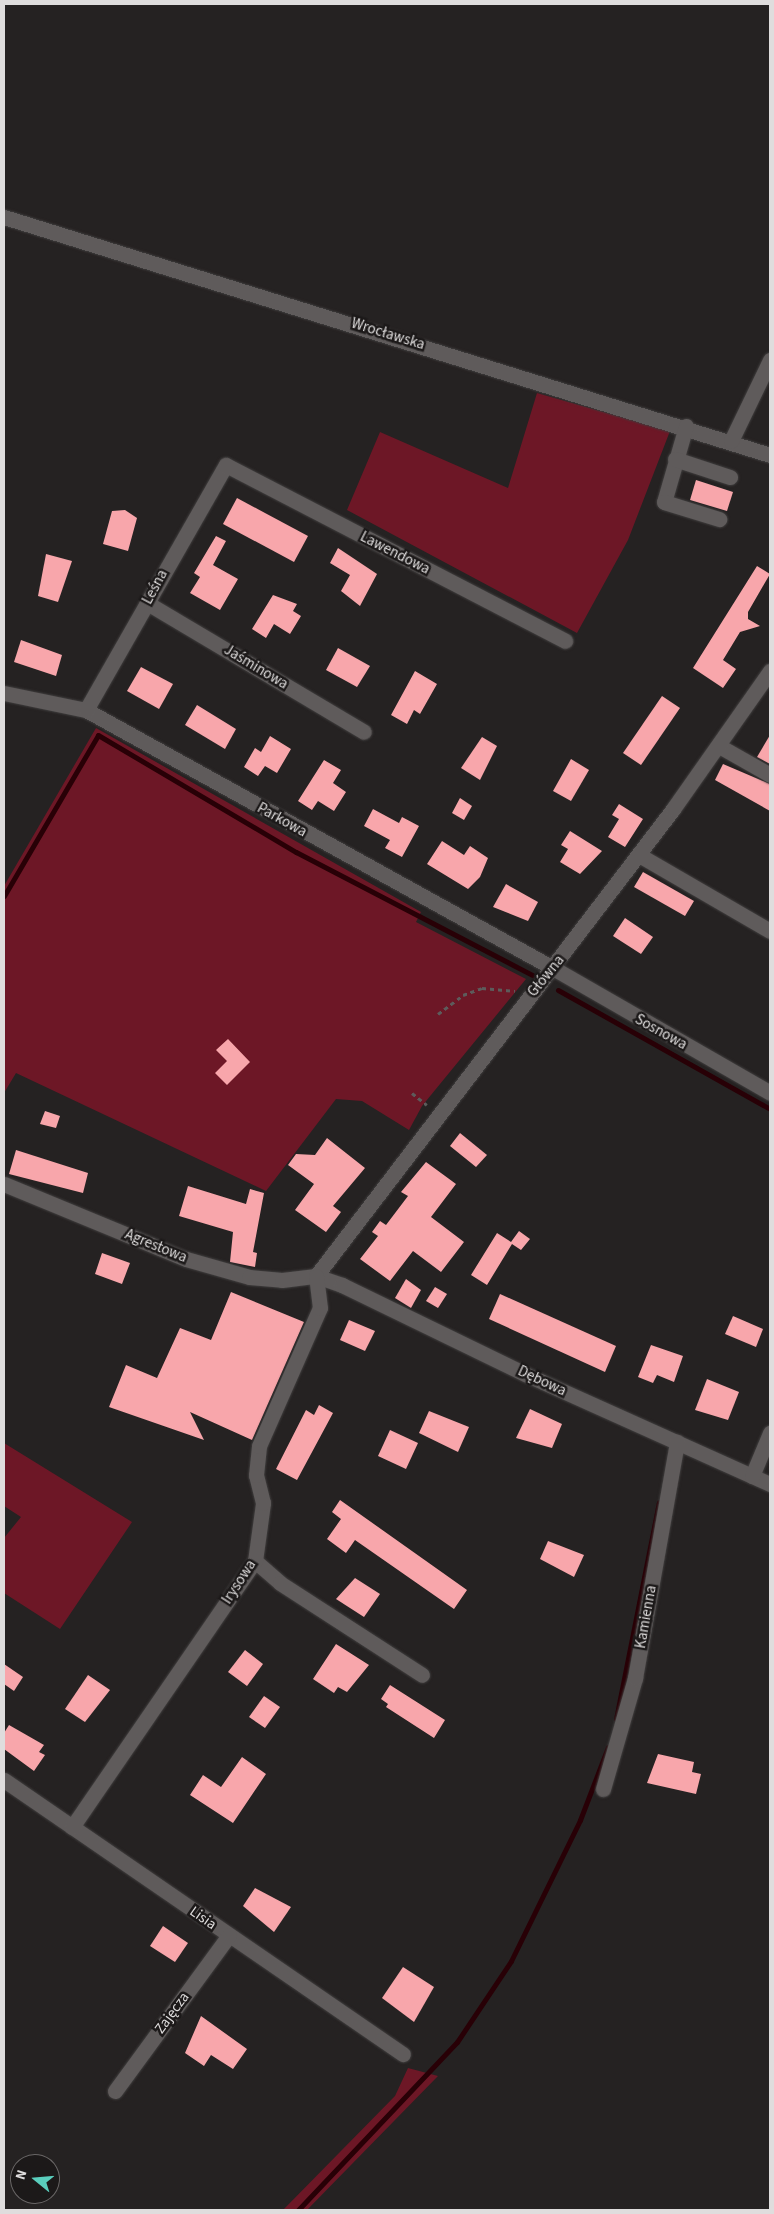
<!DOCTYPE html>
<html>
<head>
<meta charset="utf-8">
<style>
  body { margin:0 }
  #map { position:relative; width:774px; height:2214px; overflow:hidden; background:#252222; font-family:"Source Sans 3",sans-serif }
  div>[style] { position:absolute }
  [style*='--x'] { left:calc(var(--x)*1px); top:calc(var(--y)*1px); width:calc(var(--w)*1px); rotate:calc(var(--a)*1deg) }
  .green>* { inset:0; background:#6d1726 }
  .stream>* { height:5px; margin:-2.5px; padding:0 2.5px; transform-origin:2.5px; border-radius:2.5px; background:#280006 }
  .building>* { inset:0; background:#f8a6ab }
  .path>* { height:3px; margin-top:-1.5px; transform-origin:0; background:repeating-linear-gradient(90deg,#5d5b5b 0 4px,transparent 0 8px) }
  .roads { filter:drop-shadow(0 0 1px #403e3e) drop-shadow(0 0 1px #403e3e) }
  .minor>* { height:15px; margin:-7.5px; padding:0 7.5px; transform-origin:7.5px; border-radius:7.5px; background:#5f5b5b }
  span { translate:-50% -50%; white-space:nowrap; text-align:center; line-height:1.15; -webkit-text-stroke:5px #1c1919; paint-order:stroke }
  .street-label { font-size:15px; color:#dfdddd }
  .frame { position:absolute; inset:0; border:5px solid #dfdddd; pointer-events:none }
  .north { position:absolute; left:10px; top:2154px; width:50px; height:50px; box-sizing:border-box; background:#1c1919; border:1px solid #6a6767; border-radius:50%; rotate:287deg; font-size:14px; font-weight:700; line-height:20px; text-align:center; color:#dfdddd }
  .north::after { content:''; display:block; margin:auto; width:18px; height:22px; background:#5acebd; clip-path:polygon(50% 0,100% 100%,50% 72%,0 100%) }
</style>
</head>
<body>
<div id="map">
  <div class="green">
    <div style="clip-path:polygon(537px 393px,670px 431px,628px 540px,577px 633px,347px 510px,380px 432px,508px 488px)"></div>
    <div style="clip-path:polygon(96px 728px,421px 912px,416px 922px,526px 979px,422px 1106px,409px 1130px,362px 1101px,336px 1099px,266px 1191px,16px 1073px,4px 1093px,4px 886px)"></div>
    <div style="clip-path:polygon(4px 1443px,132px 1522px,60px 1629px,4px 1593px,4px 1538px,21px 1517px,4px 1506px)"></div>
    <div style="clip-path:polygon(408px 2068px,438px 2076px,307px 2210px,283px 2210px,395px 2096px)"></div>
  </div>
  <div class="stream">
    <div style="--x:4;--y:896;--w:186;--a:-59.7"></div>
    <div style="--x:98;--y:735;--w:230;--a:30.6"></div>
    <div style="--x:296;--y:852;--w:271;--a:27.5"></div>
    <div style="--x:558;--y:990;--w:243;--a:29.3"></div>
    <div style="--x:616;--y:1719;--w:221;--a:-78.8"></div>
    <div style="--x:298;--y:2210;--w:231;--a:-46.6"></div>
    <div style="--x:457;--y:2042;--w:97;--a:-56.3"></div>
    <div style="--x:511;--y:1961;--w:157;--a:-63.9"></div>
    <div style="--x:580;--y:1820;--w:78;--a:-69"></div>
  </div>
  <div class="building">
    <div style="clip-path:polygon(696px 480px,733px 492px,727px 511px,690px 500px)"></div>
    <div style="clip-path:polygon(237px 498px,308px 536px,294px 562px,223px 524px)"></div>
    <div style="clip-path:polygon(125px 510px,137px 518px,128px 551px,103px 544px,112px 511px)"></div>
    <div style="clip-path:polygon(216px 536px,226px 541px,213px 565px,238px 579px,220px 610px,190px 593px,200px 577px,194px 573px)"></div>
    <div style="clip-path:polygon(338px 548px,377px 574px,360px 606px,341px 591px,350px 575px,330px 563px)"></div>
    <div style="clip-path:polygon(46px 554px,72px 561px,58px 602px,38px 596px)"></div>
    <div style="clip-path:polygon(757px 566px,770px 574px,748px 612px,748px 619px,760px 626px,740px 632px,723px 660px,736px 669px,723px 688px,693px 668px)"></div>
    <div style="clip-path:polygon(273px 595px,297px 604px,293px 611px,301px 616px,290px 634px,274px 624px,266px 638px,252px 629px)"></div>
    <div style="clip-path:polygon(21px 640px,62px 655px,56px 676px,14px 662px)"></div>
    <div style="clip-path:polygon(338px 648px,370px 666px,357px 687px,326px 670px)"></div>
    <div style="clip-path:polygon(141px 667px,173px 684px,159px 709px,127px 691px)"></div>
    <div style="clip-path:polygon(415px 671px,437px 684px,420px 714px,414px 710px,407px 724px,391px 715px)"></div>
    <div style="clip-path:polygon(662px 696px,680px 708px,641px 765px,623px 753px)"></div>
    <div style="clip-path:polygon(197px 705px,236px 729px,225px 749px,185px 725px)"></div>
    <div style="clip-path:polygon(770px 735px,770px 764px,757px 757px)"></div>
    <div style="clip-path:polygon(270px 736px,291px 749px,277px 773px,265px 766px,258px 776px,244px 767px,255px 748px,261px 752px)"></div>
    <div style="clip-path:polygon(482px 737px,497px 746px,480px 780px,461px 768px)"></div>
    <div style="clip-path:polygon(571px 759px,589px 770px,571px 801px,553px 791px)"></div>
    <div style="clip-path:polygon(324px 760px,341px 770px,333px 783px,346px 792px,334px 811px,318px 801px,312px 810px,298px 801px)"></div>
    <div style="clip-path:polygon(723px 764px,770px 784px,770px 811px,715px 780px)"></div>
    <div style="clip-path:polygon(460px 798px,472px 806px,464px 820px,452px 813px)"></div>
    <div style="clip-path:polygon(619px 804px,643px 819px,625px 847px,608px 837px,619px 819px,612px 815px)"></div>
    <div style="clip-path:polygon(373px 809px,399px 823px,402px 817px,419px 826px,402px 857px,385px 848px,390px 840px,364px 826px)"></div>
    <div style="clip-path:polygon(570px 831px,602px 851px,580px 874px,560px 862px,568px 849px,561px 845px)"></div>
    <div style="clip-path:polygon(442px 841px,464px 855px,470px 846px,488px 858px,480px 877px,468px 889px,427px 864px)"></div>
    <div style="clip-path:polygon(643px 872px,694px 901px,685px 916px,634px 887px)"></div>
    <div style="clip-path:polygon(506px 884px,538px 902px,528px 921px,493px 907px)"></div>
    <div style="clip-path:polygon(625px 918px,653px 937px,641px 954px,613px 936px)"></div>
    <div style="clip-path:polygon(228px 1039px,250px 1062px,227px 1085px,215px 1073px,227px 1061px,216px 1050px)"></div>
    <div style="clip-path:polygon(45px 1111px,60px 1116px,56px 1128px,40px 1124px)"></div>
    <div style="clip-path:polygon(460px 1133px,487px 1155px,476px 1167px,450px 1146px)"></div>
    <div style="clip-path:polygon(327px 1138px,365px 1168px,333px 1206px,341px 1212px,326px 1232px,295px 1210px,314px 1184px,288px 1165px,296px 1154px,315px 1155px)"></div>
    <div style="clip-path:polygon(16px 1150px,88px 1173px,83px 1193px,9px 1174px)"></div>
    <div style="clip-path:polygon(426px 1162px,456px 1184px,431px 1217px,464px 1242px,441px 1272px,413px 1251px,390px 1281px,360px 1259px,378px 1236px,372px 1232px,380px 1221px,386px 1225px,408px 1196px,401px 1192px)"></div>
    <div style="clip-path:polygon(188px 1186px,246px 1204px,250px 1189px,264px 1193px,253px 1252px,257px 1253px,255px 1267px,230px 1262px,233px 1232px,179px 1216px)"></div>
    <div style="clip-path:polygon(519px 1231px,530px 1239px,521px 1250px,512px 1244px,487px 1285px,471px 1275px,497px 1233px,511px 1242px)"></div>
    <div style="clip-path:polygon(102px 1253px,130px 1263px,122px 1284px,95px 1274px)"></div>
    <div style="clip-path:polygon(406px 1279px,421px 1290px,411px 1308px,395px 1298px)"></div>
    <div style="clip-path:polygon(435px 1287px,447px 1294px,438px 1308px,426px 1301px)"></div>
    <div style="clip-path:polygon(231px 1292px,304px 1322px,252px 1440px,190px 1412px,204px 1440px,109px 1407px,126px 1365px,157px 1378px,180px 1328px,211px 1340px)"></div>
    <div style="clip-path:polygon(500px 1294px,616px 1346px,605px 1372px,489px 1319px)"></div>
    <div style="clip-path:polygon(733px 1316px,763px 1329px,756px 1347px,725px 1334px)"></div>
    <div style="clip-path:polygon(349px 1320px,375px 1331px,365px 1351px,340px 1340px)"></div>
    <div style="clip-path:polygon(651px 1345px,683px 1356px,674px 1382px,657px 1375px,653px 1383px,638px 1377px)"></div>
    <div style="clip-path:polygon(707px 1379px,739px 1392px,728px 1420px,695px 1410px)"></div>
    <div style="clip-path:polygon(319px 1405px,333px 1413px,297px 1480px,276px 1469px,306px 1410px,314px 1415px)"></div>
    <div style="clip-path:polygon(530px 1409px,562px 1424px,552px 1448px,516px 1438px)"></div>
    <div style="clip-path:polygon(429px 1411px,469px 1427px,458px 1452px,419px 1433px)"></div>
    <div style="clip-path:polygon(390px 1430px,418px 1443px,406px 1469px,378px 1456px)"></div>
    <div style="clip-path:polygon(340px 1500px,467px 1590px,454px 1609px,355px 1540px,346px 1553px,327px 1539px,341px 1519px,332px 1512px)"></div>
    <div style="clip-path:polygon(548px 1541px,584px 1555px,574px 1577px,540px 1559px)"></div>
    <div style="clip-path:polygon(355px 1578px,380px 1594px,364px 1617px,336px 1599px)"></div>
    <div style="clip-path:polygon(336px 1644px,369px 1665px,347px 1692px,338px 1687px,334px 1693px,313px 1679px)"></div>
    <div style="clip-path:polygon(245px 1650px,263px 1664px,247px 1686px,228px 1672px)"></div>
    <div style="clip-path:polygon(4px 1664px,23px 1677px,14px 1691px,4px 1684px)"></div>
    <div style="clip-path:polygon(88px 1675px,110px 1690px,85px 1722px,65px 1709px)"></div>
    <div style="clip-path:polygon(390px 1685px,445px 1720px,434px 1738px,386px 1707px,388px 1704px,381px 1699px)"></div>
    <div style="clip-path:polygon(264px 1696px,280px 1707px,265px 1728px,249px 1717px)"></div>
    <div style="clip-path:polygon(9px 1725px,44px 1745px,39px 1752px,45px 1755px,34px 1771px,4px 1749px,4px 1733px)"></div>
    <div style="clip-path:polygon(658px 1754px,694px 1762px,692px 1772px,701px 1774px,696px 1794px,647px 1783px)"></div>
    <div style="clip-path:polygon(242px 1757px,266px 1774px,233px 1823px,190px 1795px,203px 1775px,221px 1787px)"></div>
    <div style="clip-path:polygon(255px 1888px,291px 1907px,274px 1932px,243px 1906px)"></div>
    <div style="clip-path:polygon(163px 1926px,188px 1943px,175px 1962px,150px 1946px)"></div>
    <div style="clip-path:polygon(403px 1967px,434px 1987px,414px 2022px,382px 1998px)"></div>
    <div style="clip-path:polygon(201px 2016px,247px 2049px,233px 2069px,211px 2055px,204px 2066px,185px 2053px)"></div>
  </div>
  <div class="path">
    <div style="--x:438;--y:1014;--w:31;--a:-37"></div>
    <div style="--x:463;--y:995;--w:20;--a:-20"></div>
    <div style="--x:482;--y:988;--w:33;--a:5"></div>
    <div style="--x:412;--y:1093;--w:19;--a:39"></div>
  </div>
  <div class="roads">
    <div class="minor">
      <div style="--x:4;--y:217;--w:802;--a:17.26"></div>
      <div style="--x:686;--y:426;--w:79;--a:106.1"></div>
      <div style="--x:664;--y:502;--w:58;--a:17.2"></div>
      <div style="--x:731;--y:441;--w:90;--a:-64.3"></div>
      <div style="--x:675;--y:459;--w:58;--a:18.1"></div>
      <div style="--x:147;--y:603;--w:252;--a:30.7"></div>
      <div style="--x:4;--y:693;--w:84;--a:11.7"></div>
      <div style="--x:86;--y:710;--w:534;--a:28.92"></div>
      <div style="--x:553;--y:968;--w:250;--a:29.9"></div>
      <div style="--x:86;--y:710;--w:282;--a:-60.3"></div>
      <div style="--x:226;--y:465;--w:382;--a:27.4"></div>
      <div style="--x:719;--y:746;--w:59;--a:29.6"></div>
      <div style="--x:639;--y:855;--w:151;--a:30.1"></div>
      <div style="--x:4;--y:1184;--w:197;--a:22.4"></div>
      <div style="--x:186;--y:1259;--w:66;--a:15.9"></div>
      <div style="--x:249;--y:1277;--w:33;--a:5"></div>
      <div style="--x:282;--y:1280;--w:34;--a:-7"></div>
      <div style="--x:316;--y:1276;--w:28;--a:19"></div>
      <div style="--x:342;--y:1285;--w:203;--a:25.9"></div>
      <div style="--x:525;--y:1374;--w:269;--a:24.2"></div>
      <div style="--x:316;--y:1276;--w:588;--a:-52.6"></div>
      <div style="--x:673;--y:809;--w:169;--a:-54.9"></div>
      <div style="--x:752;--y:1476;--w:47;--a:-67.3"></div>
      <div style="--x:255;--y:1561;--w:33;--a:41"></div>
      <div style="--x:280;--y:1583;--w:169;--a:32.9"></div>
      <div style="--x:4;--y:1780;--w:484;--a:34.5"></div>
      <div style="--x:603;--y:1789;--w:116;--a:-73.9"></div>
      <div style="--x:635;--y:1678;--w:240;--a:-79.9"></div>
      <div style="--x:72;--y:1827;--w:323;--a:-55.5"></div>
      <div style="--x:255;--y:1561;--w:59;--a:-82.1"></div>
      <div style="--x:263;--y:1503;--w:29;--a:-104"></div>
      <div style="--x:256;--y:1475;--w:29;--a:-84"></div>
      <div style="--x:259;--y:1446;--w:151;--a:-66.2"></div>
      <div style="--x:320;--y:1308;--w:32;--a:-97"></div>
      <div style="--x:115;--y:2091;--w:193;--a:-53.8"></div>
    </div>
  </div>
  <div class="street-label">
    <span style="left:388px;top:334px;rotate:17deg">Wrocławska</span>
    <span style="left:395px;top:553px;rotate:27deg">Lawendowa</span>
    <span style="left:155px;top:587px;rotate:-62deg">Leśna</span>
    <span style="left:256px;top:667px;rotate:31deg">Jaśminowa</span>
    <span style="left:282px;top:820px;rotate:29deg">Parkowa</span>
    <span style="left:546px;top:976px;rotate:-51deg">Główna</span>
    <span style="left:661px;top:1032px;rotate:29deg">Sosnowa</span>
    <span style="left:156px;top:1246px;rotate:22deg">Agrestowa</span>
    <span style="left:542px;top:1381px;rotate:25deg">Dębowa</span>
    <span style="left:239px;top:1582px;rotate:-57deg">Irysowa</span>
    <span style="left:646px;top:1617px;rotate:-80deg">Kamienna</span>
    <span style="left:203px;top:1918px;rotate:35deg">Lisia</span>
    <span style="left:172px;top:2013px;rotate:-54deg">Zajęcza</span>
  </div>
  <div class="frame"></div>
  <div class="north">N</div>
</div>
</body>
</html>
